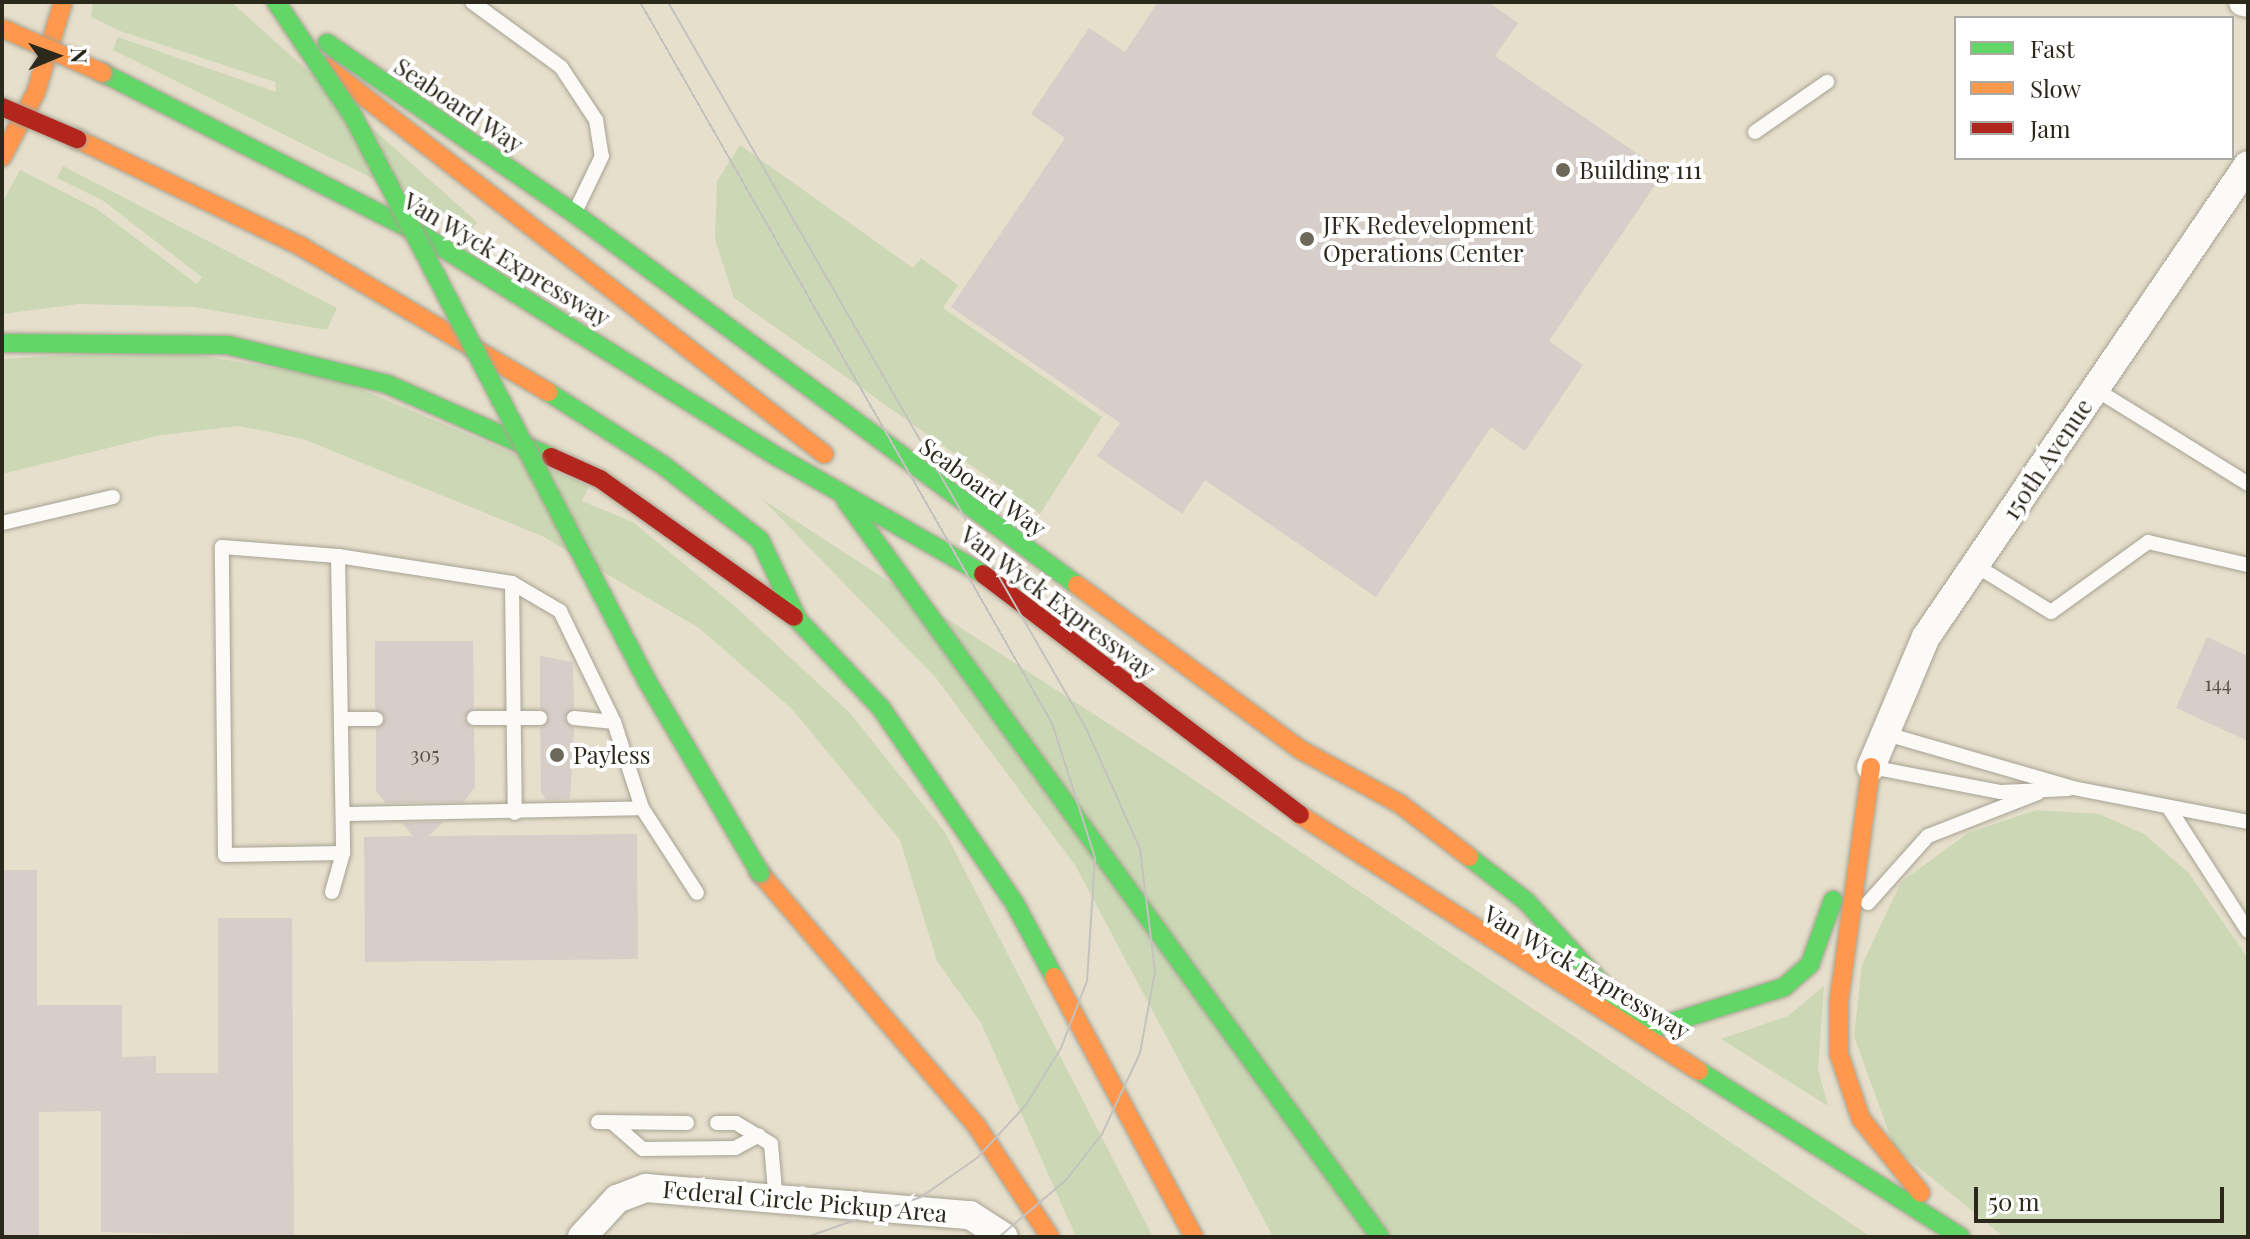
<!DOCTYPE html>
<html>
<head>
<meta charset="utf-8">
<style>
  body { margin:0 }
  #map { position:relative; width:2250px; height:1239px; overflow:hidden; background:#e6dfcc; font-family:"Playfair Display",serif }
  div>[style] { position:absolute }
  [style*='--x'] { left:calc(var(--x)*1px); top:calc(var(--y)*1px); width:calc(var(--w)*1px); rotate:calc(var(--a)*1deg) }
  .green>* { inset:0; background:#ccd8b5 }
  .building>* { inset:0; background:#d7cec9 }
  .roads { filter:drop-shadow(0 0 2px #a7a293) drop-shadow(0 0 2px #a7a293) }
  .lane>* { height:14px; margin:-7px; padding:0 7px; transform-origin:7px; border-radius:7px; background:#fbfaf7 }
  .street>* { height:28px; margin:-14px; padding:0 14px; transform-origin:14px; border-radius:14px; background:#fbfaf7 }
  .fast>* { height:18px; margin:-9px; padding:0 9px; transform-origin:9px; border-radius:9px; background:#63d668 }
  .slow>* { height:18px; margin:-9px; padding:0 9px; transform-origin:9px; border-radius:9px; background:#ff974d }
  .jam>* { height:18px; margin:-9px; padding:0 9px; transform-origin:9px; border-radius:9px; background:#b3261e }
  .tram>* { height:2px; margin:-1px; padding:0 1px; transform-origin:1px; border-radius:1px; background:#c4c2be }
  .bridges { filter:drop-shadow(0 0 2px #a7a293) drop-shadow(0 0 2px #a7a293) }
  .fast-bridge>* { height:18px; margin:-9px; padding:0 9px; transform-origin:9px; border-radius:9px; background:#63d668 }
  .slow-bridge>* { height:18px; margin:-9px; padding:0 9px; transform-origin:9px; border-radius:9px; background:#ff974d }
  .jam-bridge>* { height:18px; margin:-9px; padding:0 9px; transform-origin:9px; border-radius:9px; background:#b3261e }
  .dots>* { width:22px; height:22px; translate:-50% -50%; box-sizing:border-box; border:4px solid #fff; border-radius:50% }
  span { translate:-50% -50%; white-space:nowrap; text-align:center; line-height:1.15; -webkit-text-stroke:8px #fff; paint-order:stroke }
  .number-label { font-size:20px; color:#585348 }
  .number-label span { -webkit-text-stroke-width:0 }
  .street-label { font-size:24px; color:#2c281b }
  .poi-label { font-size:24px; color:#2c281b }
  .left { translate:0 -50%; text-align:left }
  .frame { position:absolute; inset:0; border:4px solid #2c281b; pointer-events:none }
  .legend { position:absolute; left:1954px; top:16px; width:280px; height:144px; box-sizing:border-box; background:#fff; border:2px solid #aba9a4; margin:0; padding:10px 14px; list-style:none; font-size:24px; color:#2c281b }
  .legend li { display:flex; align-items:center; gap:16px; height:40px }
  .legend b { width:40px; border:2px solid #aba9a4 }
  .north { position:absolute; left:16px; top:16px; width:80px; height:80px; -webkit-text-stroke:6px #fff; paint-order:stroke; rotate:89deg; font-size:22px; font-weight:700; line-height:32px; text-align:center; color:#2c281b }
  .north::after { content:''; display:block; margin:auto; width:28px; height:36px; background:#2c281b; clip-path:polygon(50% 0,100% 100%,50% 72%,0 100%) }
  .scale { position:absolute; left:1974px; top:1187px; width:250px; height:36px; box-sizing:border-box; border:4px solid #2c281b; border-top:0; padding-left:10px; font-size:24px; line-height:28px; white-space:nowrap; color:#2c281b; -webkit-text-stroke:6px #fff; paint-order:stroke }
</style>
</head>
<body>
<div id="map">
  <div class="green">
    <div style="clip-path:polygon(93px 2px,231px 2px,477px 222px,473px 228px,113px 50px,118px 37px,276px 92px,275px 82px,120px 31px,91px 17px)"></div>
    <div style="clip-path:polygon(740px 145px,913px 268px,921px 258px,958px 285px,943px 308px,1102px 417px,1040px 514px,734px 298px,715px 239px,717px 181px)"></div>
    <div style="clip-path:polygon(63px 166px,337px 308px,327px 330px,194px 307px,79px 304px,2px 314px,2px 203px,20px 170px,97px 209px,197px 284px,202px 277px,102px 200px,57px 178px)"></div>
    <div style="clip-path:polygon(163px 349px,337px 379px,589px 486px,582px 501px,633px 522px,736px 607px,850px 713px,945px 832px,1153px 1237px,1076px 1237px,981px 1023px,937px 961px,900px 840px,792px 709px,699px 628px,542px 536px,303px 439px,239px 426px,161px 435px,2px 474px,2px 359px)"></div>
    <div style="clip-path:polygon(762px 499px,1166px 761px,1871px 1237px,1273px 1237px,1075px 865px,936px 678px)"></div>
    <div style="clip-path:polygon(2036px 810px,2099px 814px,2144px 834px,2188px 872px,2248px 958px,2248px 1237px,2004px 1237px,1894px 1147px,1854px 1036px,1862px 965px,1901px 882px,1968px 833px)"></div>
    <div style="clip-path:polygon(1824px 986px,1818px 1069px,1828px 1106px,1721px 1039px,1788px 1016px)"></div>
  </div>
  <div class="building">
    <div style="clip-path:polygon(1158px 2px,1488px 2px,1518px 23px,1495px 56px,1664px 172px,1549px 341px,1583px 365px,1525px 451px,1491px 427px,1376px 597px,1205px 480px,1182px 514px,1097px 456px,1120px 423px,951px 307px,1065px 138px,1031px 114px,1089px 28px,1125px 52px)"></div>
    <div style="clip-path:polygon(2207px 637px,2248px 656px,2248px 741px,2176px 708px)"></div>
    <div style="clip-path:polygon(375px 641px,473px 641px,474px 708px,464px 719px,474px 728px,475px 787px,464px 802px,386px 803px,376px 791px,376px 729px,386px 718px,375px 709px)"></div>
    <div style="clip-path:polygon(540px 656px,573px 662px,574px 708px,564px 718px,574px 728px,570px 799px,546px 800px,541px 792px,540px 728px,550px 717px,540px 708px)"></div>
    <div style="clip-path:polygon(443px 822px,429px 836px,637px 834px,638px 959px,365px 962px,364px 837px,413px 836px,402px 823px)"></div>
    <div style="clip-path:polygon(2px 870px,37px 870px,37px 1005px,122px 1005px,122px 1057px,156px 1056px,156px 1073px,218px 1073px,218px 918px,292px 918px,294px 1237px,101px 1232px,101px 1111px,39px 1112px,39px 1236px,2px 1236px)"></div>
  </div>
  <div class="roads">
    <div class="lane">
      <div style="--x:472;--y:2;--w:110;--a:36.1"></div>
      <div style="--x:561;--y:67;--w:64;--a:56.6"></div>
      <div style="--x:596;--y:120;--w:36;--a:81"></div>
      <div style="--x:602;--y:156;--w:60;--a:115.7"></div>
      <div style="--x:1755;--y:132;--w:88;--a:-34.8"></div>
      <div style="--x:2095;--y:389;--w:180;--a:31.8"></div>
      <div style="--x:2;--y:523;--w:114;--a:-13.2"></div>
      <div style="--x:338;--y:556;--w:297;--a:89"></div>
      <div style="--x:343;--y:853;--w:118;--a:179"></div>
      <div style="--x:225;--y:855;--w:308;--a:-90.6"></div>
      <div style="--x:222;--y:547;--w:116;--a:4.4"></div>
      <div style="--x:338;--y:556;--w:176;--a:8.8"></div>
      <div style="--x:512;--y:583;--w:56;--a:30.3"></div>
      <div style="--x:560;--y:611;--w:123;--a:64.1"></div>
      <div style="--x:614;--y:722;--w:90;--a:72"></div>
      <div style="--x:642;--y:808;--w:101;--a:57.1"></div>
      <div style="--x:1975;--y:565;--w:89;--a:31.7"></div>
      <div style="--x:2051;--y:612;--w:120;--a:-35.8"></div>
      <div style="--x:2148;--y:542;--w:103;--a:13"></div>
      <div style="--x:512;--y:583;--w:230;--a:89.3"></div>
      <div style="--x:474;--y:718;--w:66;--a:0"></div>
      <div style="--x:574;--y:718;--w:40;--a:5.7"></div>
      <div style="--x:343;--y:719;--w:33;--a:0"></div>
      <div style="--x:1883;--y:733;--w:198;--a:16.1"></div>
      <div style="--x:2073;--y:788;--w:178;--a:11"></div>
      <div style="--x:1876;--y:768;--w:127;--a:10.9"></div>
      <div style="--x:2001;--y:792;--w:67;--a:-2.6"></div>
      <div style="--x:2169;--y:808;--w:146;--a:57.3"></div>
      <div style="--x:343;--y:814;--w:299;--a:-1.1"></div>
      <div style="--x:332;--y:892;--w:41;--a:-74.2"></div>
      <div style="--x:1868;--y:903;--w:90;--a:-48.2"></div>
      <div style="--x:1928;--y:836;--w:118;--a:-21.4"></div>
      <div style="--x:598;--y:1122;--w:89;--a:0.6"></div>
      <div style="--x:717;--y:1123;--w:19;--a:0"></div>
      <div style="--x:736;--y:1123;--w:41;--a:31"></div>
      <div style="--x:771;--y:1144;--w:58;--a:85.1"></div>
      <div style="--x:614;--y:1124;--w:38;--a:41"></div>
      <div style="--x:643;--y:1149;--w:92;--a:-0.6"></div>
      <div style="--x:735;--y:1148;--w:27;--a:-28"></div>
    </div>
    <div class="street">
      <div style="--x:2243;--y:2;--w:5;--a:11"></div>
      <div style="--x:1871;--y:767;--w:141;--a:-67.1"></div>
      <div style="--x:1926;--y:637;--w:571;--a:-55.7"></div>
      <div style="--x:582;--y:1237;--w:52;--a:-47.4"></div>
      <div style="--x:617;--y:1199;--w:31;--a:-21"></div>
      <div style="--x:646;--y:1188;--w:325;--a:4.8"></div>
      <div style="--x:970;--y:1215;--w:40;--a:32.9"></div>
    </div>
    <div class="fast">
      <div style="--x:327;--y:43;--w:301;--a:34.6"></div>
      <div style="--x:575;--y:214;--w:624;--a:36.47"></div>
      <div style="--x:103;--y:73;--w:354;--a:26.9"></div>
      <div style="--x:419;--y:233;--w:423;--a:32"></div>
      <div style="--x:778;--y:457;--w:236;--a:29.7"></div>
      <div style="--x:2;--y:343;--w:226;--a:0.5"></div>
      <div style="--x:228;--y:345;--w:164;--a:13.8"></div>
      <div style="--x:387;--y:384;--w:180;--a:24"></div>
      <div style="--x:548;--y:392;--w:138;--a:32.5"></div>
      <div style="--x:664;--y:466;--w:121;--a:37.6"></div>
      <div style="--x:760;--y:540;--w:89;--a:64.6"></div>
      <div style="--x:798;--y:620;--w:121;--a:46.7"></div>
      <div style="--x:881;--y:708;--w:235;--a:55.6"></div>
      <div style="--x:1014;--y:902;--w:85;--a:61.9"></div>
      <div style="--x:846;--y:501;--w:909;--a:54.04"></div>
      <div style="--x:1469;--y:857;--w:72;--a:37.7"></div>
      <div style="--x:1526;--y:901;--w:165;--a:47.7"></div>
      <div style="--x:1644;--y:1031;--w:147;--a:-17.4"></div>
      <div style="--x:1784;--y:987;--w:35;--a:-41"></div>
      <div style="--x:1810;--y:964;--w:68;--a:-70.2"></div>
      <div style="--x:1699;--y:1071;--w:310;--a:32.4"></div>
    </div>
    <div class="slow">
      <div style="--x:326;--y:67;--w:631;--a:37.85"></div>
      <div style="--x:77;--y:139;--w:250;--a:25.6"></div>
      <div style="--x:302;--y:247;--w:286;--a:30.5"></div>
      <div style="--x:2;--y:157;--w:73;--a:-62.4"></div>
      <div style="--x:36;--y:92;--w:94;--a:-73.3"></div>
      <div style="--x:1077;--y:585;--w:278;--a:36.4"></div>
      <div style="--x:1301;--y:750;--w:113;--a:28.6"></div>
      <div style="--x:1400;--y:804;--w:87;--a:37.5"></div>
      <div style="--x:1871;--y:767;--w:235;--a:97.8"></div>
      <div style="--x:1839;--y:1000;--w:54;--a:90"></div>
      <div style="--x:1839;--y:1054;--w:69;--a:71.3"></div>
      <div style="--x:1861;--y:1119;--w:95;--a:51"></div>
      <div style="--x:1300;--y:815;--w:474;--a:32.7"></div>
      <div style="--x:760;--y:873;--w:332;--a:49.4"></div>
      <div style="--x:976;--y:1125;--w:134;--a:56.5"></div>
      <div style="--x:1054;--y:977;--w:295;--a:61.7"></div>
    </div>
    <div class="jam">
      <div style="--x:551;--y:457;--w:54;--a:24.2"></div>
      <div style="--x:600;--y:479;--w:238;--a:35.4"></div>
      <div style="--x:983;--y:574;--w:398;--a:37.2"></div>
    </div>
  </div>
  <div class="tram">
    <div style="--x:640;--y:2;--w:830;--a:60.26"></div>
    <div style="--x:1052;--y:723;--w:142;--a:72.3"></div>
    <div style="--x:1095;--y:858;--w:123;--a:93.7"></div>
    <div style="--x:1087;--y:981;--w:72;--a:111.2"></div>
    <div style="--x:1061;--y:1048;--w:67;--a:121.6"></div>
    <div style="--x:1026;--y:1105;--w:72;--a:132.8"></div>
    <div style="--x:977;--y:1158;--w:68;--a:145.1"></div>
    <div style="--x:921;--y:1197;--w:121;--a:160.7"></div>
    <div style="--x:668;--y:2;--w:838;--a:60.07"></div>
    <div style="--x:1086;--y:728;--w:133;--a:65.9"></div>
    <div style="--x:1140;--y:849;--w:124;--a:83"></div>
    <div style="--x:1155;--y:972;--w:82;--a:100.5"></div>
    <div style="--x:1140;--y:1053;--w:89;--a:115.1"></div>
    <div style="--x:1102;--y:1134;--w:58;--a:128"></div>
    <div style="--x:1066;--y:1180;--w:88;--a:139.6"></div>
  </div>
  <div class="bridges">
    <div class="fast-bridge">
      <div style="--x:276;--y:2;--w:138;--a:56"></div>
      <div style="--x:353;--y:116;--w:637;--a:62.51"></div>
      <div style="--x:647;--y:681;--w:223;--a:59.5"></div>
    </div>
    <div class="slow-bridge">
      <div style="--x:4;--y:29;--w:108;--a:24"></div>
    </div>
    <div class="jam-bridge">
      <div style="--x:2;--y:107;--w:82;--a:23.1"></div>
    </div>
  </div>
  <div class="dots">
    <div style="left:1563px;top:170px;background:#6d6859"></div>
    <div style="left:1307px;top:239px;background:#6d6859"></div>
    <div style="left:557px;top:755px;background:#6d6859"></div>
  </div>
  <div class="number-label">
    <span style="left:2218px;top:682px">144</span>
    <span style="left:425px;top:753px">305</span>
  </div>
  <div class="street-label">
    <span style="left:459px;top:105px;rotate:34deg">Seaboard Way</span>
    <span style="left:507px;top:259px;rotate:31deg">Van Wyck Expressway</span>
    <span style="left:2047px;top:459px;rotate:-56deg">150th Avenue</span>
    <span style="left:983px;top:487px;rotate:36deg">Seaboard Way</span>
    <span style="left:1058px;top:602px;rotate:37deg">Van Wyck Expressway</span>
    <span style="left:1587px;top:972px;rotate:31deg">Van Wyck Expressway</span>
    <span style="left:805px;top:1201px;rotate:5deg">Federal Circle Pickup Area</span>
  </div>
  <div class="poi-label">
    <span class="left" style="left:1579px;top:170px">Building 111</span>
    <span class="left" style="left:1323px;top:239px">JFK Redevelopment<br>Operations Center</span>
    <span class="left" style="left:573px;top:755px">Payless</span>
  </div>
  <div class="frame"></div>
  <ul class="legend">
  <li><b style="height:10px;background:#63d668"></b>Fast</li>
  <li><b style="height:10px;background:#ff974d"></b>Slow</li>
  <li><b style="height:10px;background:#b3261e"></b>Jam</li>
  </ul>
  <div class="north">N</div>
  <div class="scale">50 m</div>
</div>
</body>
</html>
